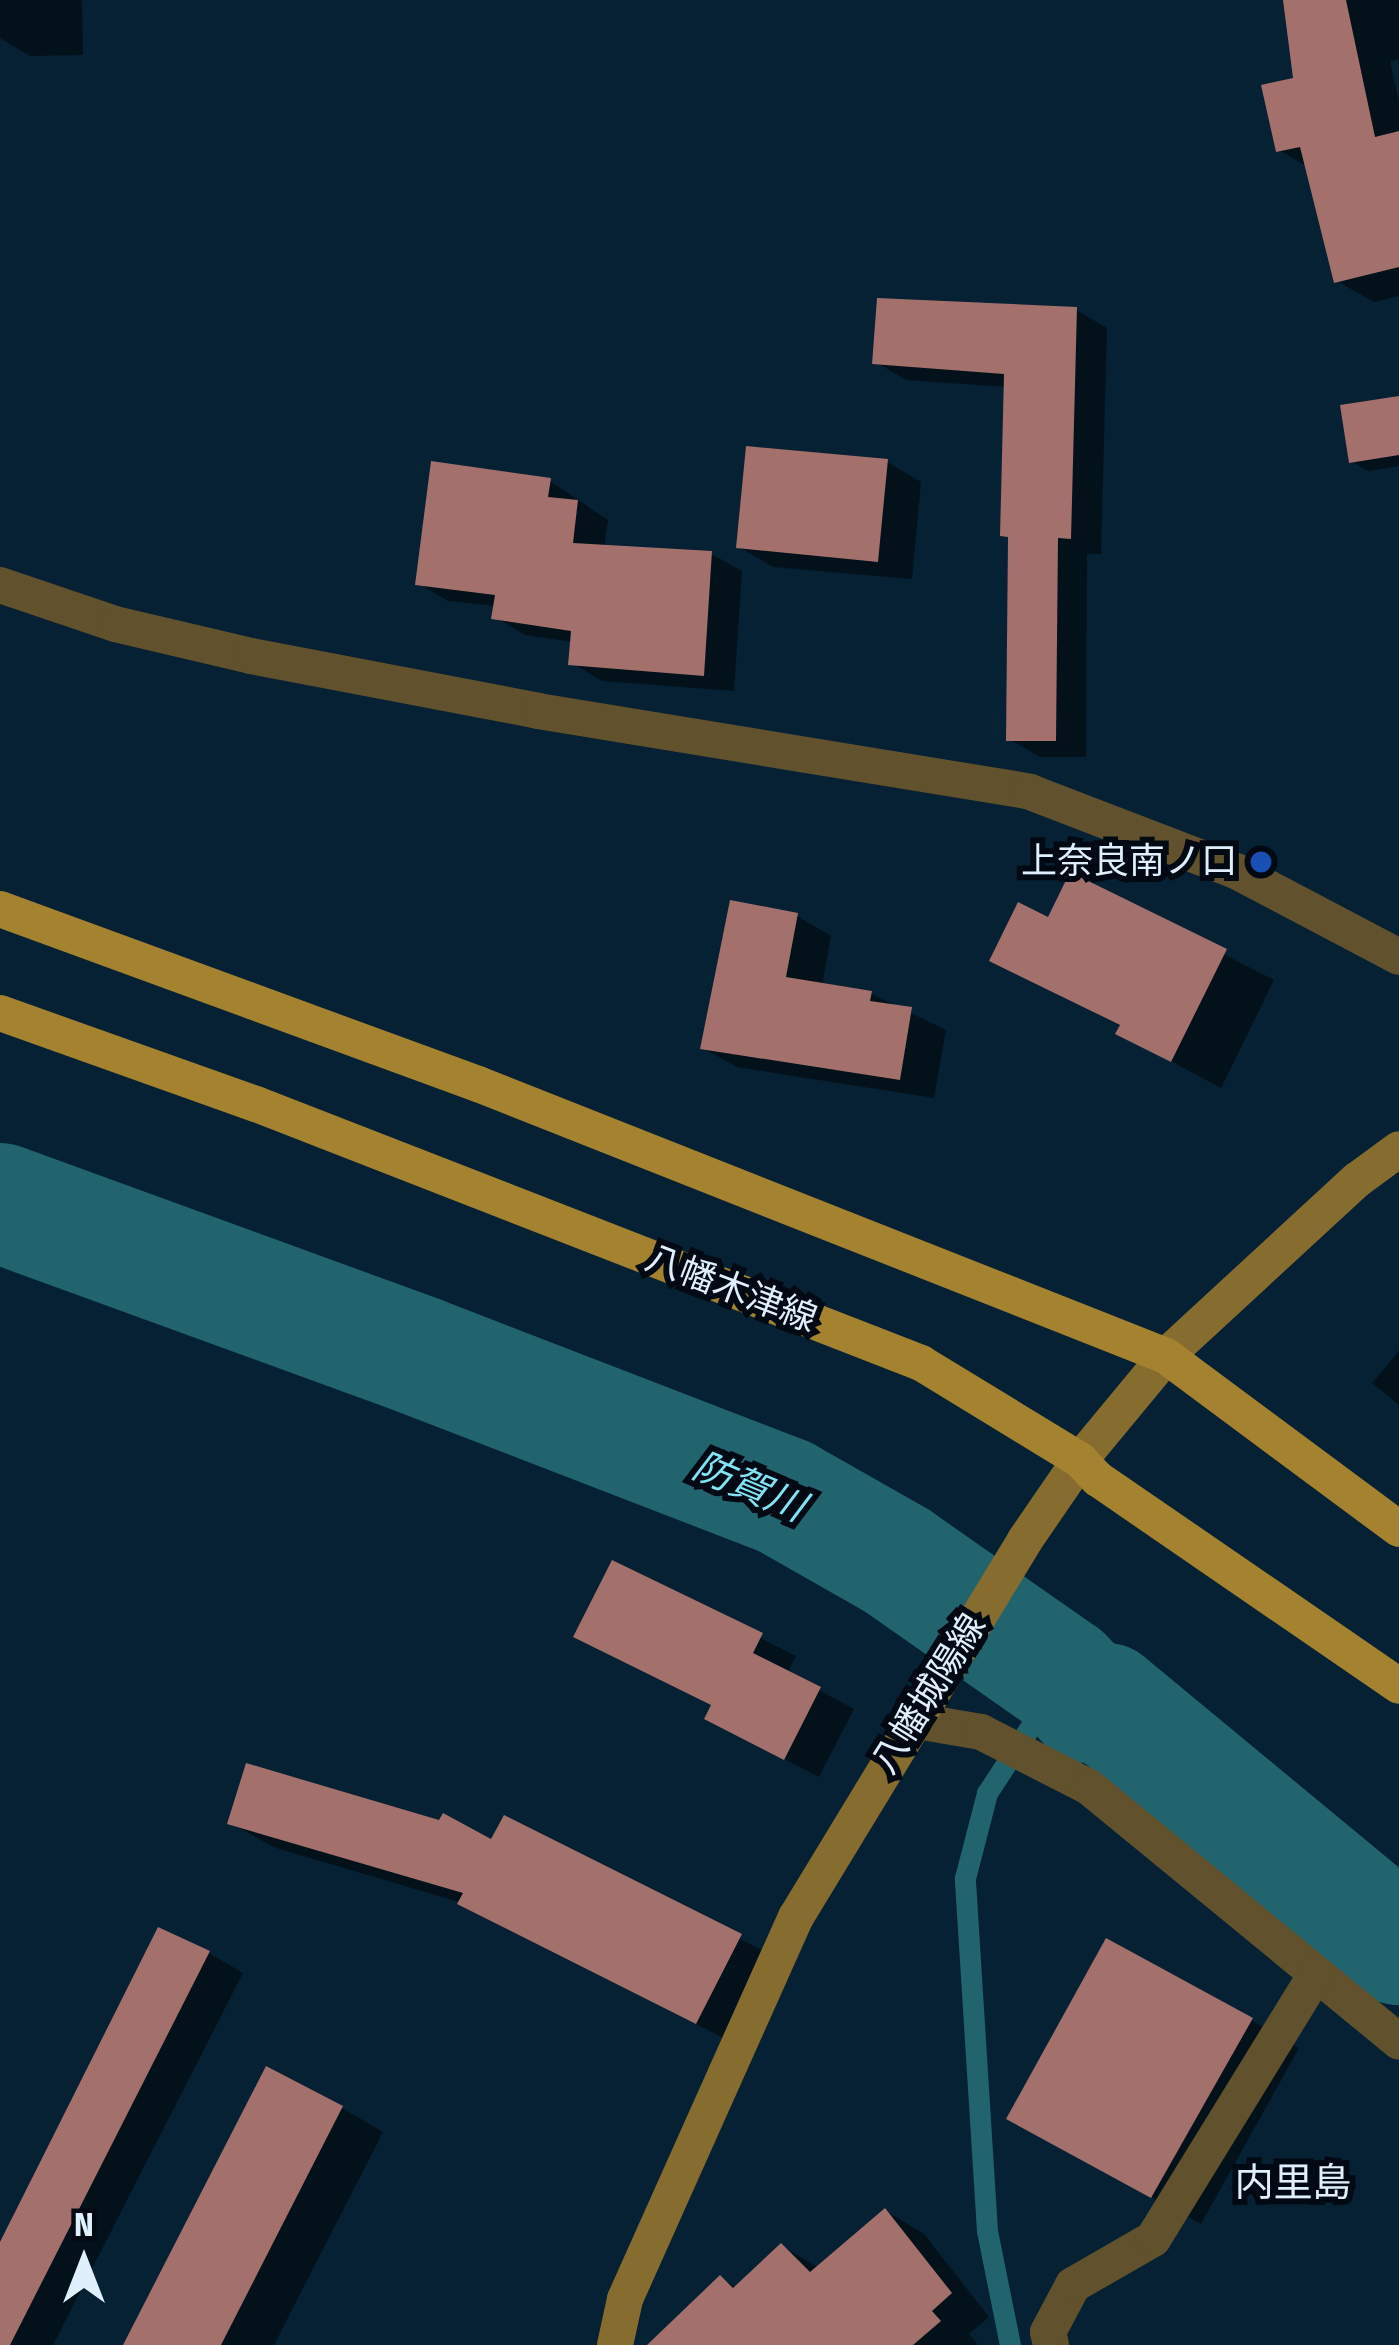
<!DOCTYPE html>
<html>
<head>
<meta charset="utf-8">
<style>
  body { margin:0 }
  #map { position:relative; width:1399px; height:2345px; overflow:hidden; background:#062034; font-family:"Fira Sans Condensed","Noto Sans JP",sans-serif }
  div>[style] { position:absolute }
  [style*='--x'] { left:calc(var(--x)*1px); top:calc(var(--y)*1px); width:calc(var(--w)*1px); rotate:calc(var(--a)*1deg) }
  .shadow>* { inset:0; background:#0007 }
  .stream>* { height:21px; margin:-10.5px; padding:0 10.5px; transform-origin:10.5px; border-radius:10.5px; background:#22646e }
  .river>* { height:120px; margin:-60px; padding:0 60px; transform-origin:60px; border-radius:60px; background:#22646e }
  .building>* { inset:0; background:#a3706b }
  .minor>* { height:36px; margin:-18px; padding:0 18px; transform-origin:18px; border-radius:18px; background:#61512c }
  .secondary>* { height:36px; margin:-18px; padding:0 18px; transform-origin:18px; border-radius:18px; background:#866c2f }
  .primary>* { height:36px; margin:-18px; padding:0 18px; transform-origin:18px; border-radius:18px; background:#a4822f }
  .dots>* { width:33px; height:33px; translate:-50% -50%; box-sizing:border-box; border:6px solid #020912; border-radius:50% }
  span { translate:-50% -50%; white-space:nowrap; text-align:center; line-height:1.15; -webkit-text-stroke:12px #020912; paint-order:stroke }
  .poi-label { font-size:36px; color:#dfeffc }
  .right { translate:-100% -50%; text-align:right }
  .street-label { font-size:36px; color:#dfeffc }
  .water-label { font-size:39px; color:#81e4f5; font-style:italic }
  .neighbourhood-label { font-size:39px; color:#dfeffc }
  .north { position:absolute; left:24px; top:2201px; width:120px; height:120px; -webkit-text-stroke:9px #020912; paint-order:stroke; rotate:0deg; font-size:33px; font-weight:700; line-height:48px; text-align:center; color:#dfeffc }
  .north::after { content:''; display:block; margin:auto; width:42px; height:54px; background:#dfeffc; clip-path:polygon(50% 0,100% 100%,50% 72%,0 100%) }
</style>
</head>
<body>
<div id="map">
  <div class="shadow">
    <div style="clip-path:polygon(0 0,82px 0,83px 55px,30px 56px,0 38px)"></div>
    <div style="clip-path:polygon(1286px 0,1399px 0,1399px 59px,1390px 61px,1399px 102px,1399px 296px,1374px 302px,1337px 281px,1308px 167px,1279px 150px,1296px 80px)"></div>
    <div style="clip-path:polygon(1076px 310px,1107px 328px,1101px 554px,1087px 554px,1086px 757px,1040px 757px,1009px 739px,1011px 539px,1003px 535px,1007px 387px,906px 380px,876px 362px)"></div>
    <div style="clip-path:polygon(1399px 399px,1399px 466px,1368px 471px,1351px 461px)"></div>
    <div style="clip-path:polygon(887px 462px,921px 482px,912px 579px,773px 567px,739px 547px)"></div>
    <div style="clip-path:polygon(550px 481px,608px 520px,604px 548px,711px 554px,742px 571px,734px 691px,602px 681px,572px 663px,573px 642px,525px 635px,495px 617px,496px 606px,448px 601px,418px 583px)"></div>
    <div style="clip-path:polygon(1071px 876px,1274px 980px,1221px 1088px,1119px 1033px,1122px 1027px,993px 960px,1049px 921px)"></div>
    <div style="clip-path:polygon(797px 916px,831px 936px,822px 986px,871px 994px,946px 1030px,934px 1098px,737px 1067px,703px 1048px)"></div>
    <div style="clip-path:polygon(1399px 1351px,1399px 1405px,1372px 1383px)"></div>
    <div style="clip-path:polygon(613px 1564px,796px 1656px,787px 1673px,854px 1709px,819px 1777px,742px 1737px)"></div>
    <div style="clip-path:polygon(505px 1819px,783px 1961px,739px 2046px,459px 1902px,273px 1847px,231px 1823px,493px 1843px)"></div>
    <div style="clip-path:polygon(209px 1953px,243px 1973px,53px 2345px,0 2345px,0 2252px)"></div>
    <div style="clip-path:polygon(1251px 2020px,1299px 2048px,1201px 2224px,1058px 2145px)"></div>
    <div style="clip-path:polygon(342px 2108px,383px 2132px,274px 2345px,127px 2345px)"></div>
    <div style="clip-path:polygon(886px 2211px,924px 2234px,989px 2317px,969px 2334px,978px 2345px,702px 2345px,721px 2278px,737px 2288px,782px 2246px,819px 2268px)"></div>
  </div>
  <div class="stream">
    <div style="--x:1010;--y:2345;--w:116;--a:-101.4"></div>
    <div style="--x:987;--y:2231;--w:354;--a:-93.6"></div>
    <div style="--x:965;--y:1878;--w:88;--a:-75.5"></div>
    <div style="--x:987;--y:1793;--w:139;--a:-56.8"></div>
  </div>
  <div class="river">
    <div style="--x:0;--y:1203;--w:447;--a:20"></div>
    <div style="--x:420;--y:1356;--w:391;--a:21.1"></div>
    <div style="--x:785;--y:1497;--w:128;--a:29.6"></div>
    <div style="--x:896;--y:1560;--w:204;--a:35"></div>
    <div style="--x:1063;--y:1677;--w:36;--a:46"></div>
    <div style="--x:1088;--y:1703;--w:18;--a:0"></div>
    <div style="--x:1106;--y:1703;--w:380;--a:39.6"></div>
  </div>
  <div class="building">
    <div style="clip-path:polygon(1283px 0,1346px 0,1375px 137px,1399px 131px,1399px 267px,1334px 283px,1300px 147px,1276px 152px,1261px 85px,1293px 78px)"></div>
    <div style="clip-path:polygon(877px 298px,1077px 307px,1071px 539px,1058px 538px,1056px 741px,1006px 741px,1008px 537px,1000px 536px,1004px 374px,872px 364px)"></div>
    <div style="clip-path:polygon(1399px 396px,1399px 455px,1349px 463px,1340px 405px)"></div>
    <div style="clip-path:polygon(746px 446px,888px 459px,878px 562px,736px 548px)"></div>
    <div style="clip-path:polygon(431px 461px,551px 478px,548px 497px,578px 500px,573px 543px,712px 551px,704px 676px,568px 665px,571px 631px,491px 619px,495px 595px,415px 585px)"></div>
    <div style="clip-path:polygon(1070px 872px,1227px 949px,1171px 1062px,1115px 1034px,1120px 1025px,989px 961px,1018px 902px,1048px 917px)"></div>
    <div style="clip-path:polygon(730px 900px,798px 913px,786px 977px,872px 991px,870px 1001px,912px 1007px,900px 1080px,700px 1049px)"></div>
    <div style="clip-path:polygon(612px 1560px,763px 1633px,753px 1653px,821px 1687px,784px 1760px,704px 1719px,711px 1705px,573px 1637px)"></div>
    <div style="clip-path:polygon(246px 1763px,439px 1820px,443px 1813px,491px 1839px,504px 1815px,742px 1934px,696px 2024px,457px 1904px,463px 1893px,227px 1824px)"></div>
    <div style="clip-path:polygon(158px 1927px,210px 1951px,10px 2345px,0 2345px,0 2242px)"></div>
    <div style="clip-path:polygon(1106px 1938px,1253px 2018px,1151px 2198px,1006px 2119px)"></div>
    <div style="clip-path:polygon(266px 2066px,343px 2106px,221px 2345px,123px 2345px)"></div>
    <div style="clip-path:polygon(885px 2208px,952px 2293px,932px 2311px,941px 2321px,913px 2345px,647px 2345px,720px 2275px,733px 2288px,781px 2243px,810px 2272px)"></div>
  </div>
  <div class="minor">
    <div style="--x:0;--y:585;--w:121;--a:18.7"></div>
    <div style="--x:115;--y:624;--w:140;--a:13.2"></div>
    <div style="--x:251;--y:656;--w:292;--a:10.8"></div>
    <div style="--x:538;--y:711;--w:499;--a:9.3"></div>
    <div style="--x:1030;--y:792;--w:221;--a:21"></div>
    <div style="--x:1236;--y:871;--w:184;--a:27.8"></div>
    <div style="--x:911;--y:1720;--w:71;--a:9.7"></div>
    <div style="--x:981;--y:1732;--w:121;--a:27"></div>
    <div style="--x:1089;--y:1787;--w:401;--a:39.4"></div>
    <div style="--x:1051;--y:2345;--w:13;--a:-103"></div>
    <div style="--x:1048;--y:2332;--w:53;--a:-62"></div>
    <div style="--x:1073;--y:2285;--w:92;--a:-29.9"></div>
    <div style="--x:1153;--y:2239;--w:311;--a:-58.4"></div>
  </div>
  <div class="secondary">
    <div style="--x:615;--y:2345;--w:47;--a:-77.7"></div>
    <div style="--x:625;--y:2299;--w:419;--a:-65.9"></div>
    <div style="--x:796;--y:1917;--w:441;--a:-58.7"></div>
    <div style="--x:1025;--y:1540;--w:97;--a:-55.5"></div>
    <div style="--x:1080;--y:1460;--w:135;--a:-50.4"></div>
    <div style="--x:1166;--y:1356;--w:260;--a:-42.7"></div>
    <div style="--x:1357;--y:1180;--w:52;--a:-36.4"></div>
  </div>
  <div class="primary">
    <div style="--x:0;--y:909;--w:509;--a:20.11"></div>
    <div style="--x:478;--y:1084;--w:740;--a:21.57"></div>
    <div style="--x:1166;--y:1356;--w:290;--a:36.6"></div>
    <div style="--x:0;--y:1013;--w:272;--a:19.6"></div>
    <div style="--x:256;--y:1104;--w:714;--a:21.28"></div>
    <div style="--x:921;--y:1363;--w:186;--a:31.4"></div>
    <div style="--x:1080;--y:1460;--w:26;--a:47"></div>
    <div style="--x:1098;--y:1479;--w:365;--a:34.5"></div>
  </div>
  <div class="dots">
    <div style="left:1261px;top:862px;background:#1a4fb4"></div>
  </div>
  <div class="poi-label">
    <span class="right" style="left:1237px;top:862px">上奈良南ノ口</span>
  </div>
  <div class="street-label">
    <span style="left:731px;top:1289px;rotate:21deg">八幡木津線</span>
    <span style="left:929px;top:1694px;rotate:-58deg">八幡城陽線</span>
  </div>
  <div class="water-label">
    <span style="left:749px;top:1487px;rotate:23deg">防賀川</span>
  </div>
  <div class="neighbourhood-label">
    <span style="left:1293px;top:2183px">内里島</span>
  </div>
  <div class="north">N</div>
</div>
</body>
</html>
